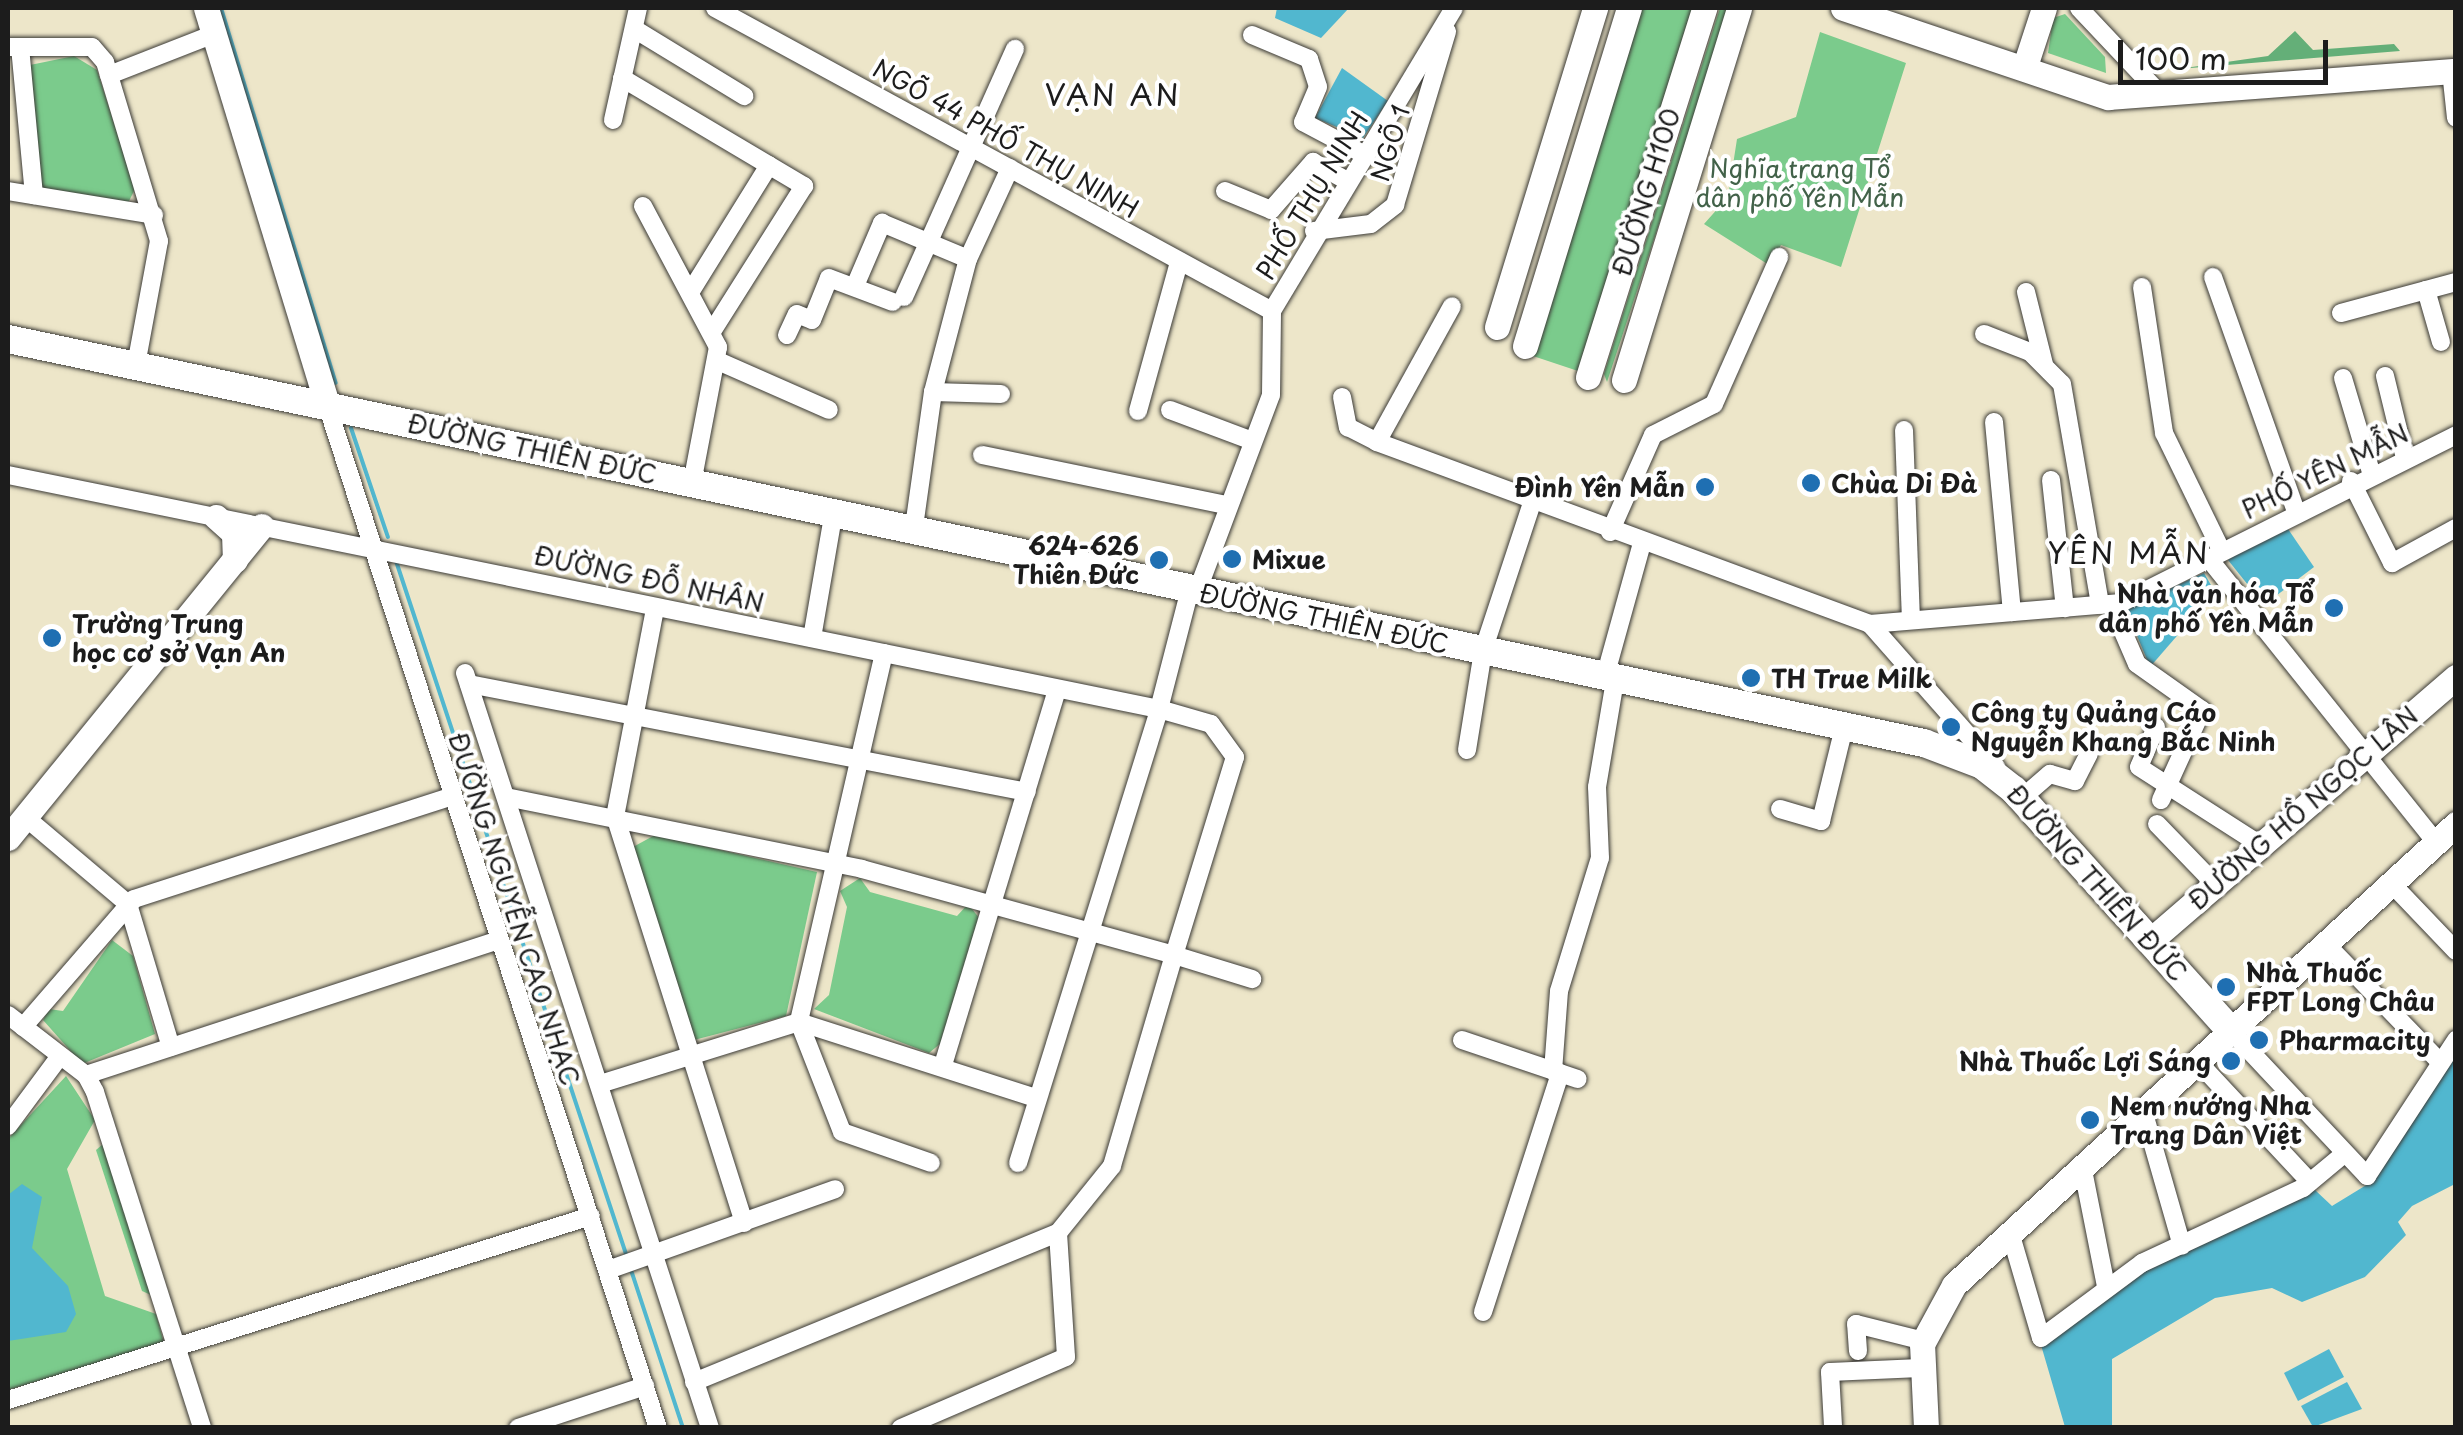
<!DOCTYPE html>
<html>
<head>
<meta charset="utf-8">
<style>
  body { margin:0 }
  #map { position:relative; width:2463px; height:1435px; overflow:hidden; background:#ede6c9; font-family:"Playpen Sans",sans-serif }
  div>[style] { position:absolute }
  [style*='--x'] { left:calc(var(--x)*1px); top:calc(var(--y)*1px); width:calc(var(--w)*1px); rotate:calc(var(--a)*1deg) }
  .green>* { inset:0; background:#7bcb8c }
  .forest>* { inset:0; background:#64af78 }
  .water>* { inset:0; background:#51b7cf }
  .stream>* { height:4px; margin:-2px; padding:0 2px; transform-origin:2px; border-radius:2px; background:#51b7cf }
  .roads { filter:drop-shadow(0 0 2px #3b3a36) drop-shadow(0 0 2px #3b3a36) }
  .street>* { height:18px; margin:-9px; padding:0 9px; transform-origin:9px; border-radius:9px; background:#fff }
  .secondary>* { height:25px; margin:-12.5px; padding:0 12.5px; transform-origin:12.5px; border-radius:12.5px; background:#fff }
  .primary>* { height:28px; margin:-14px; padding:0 14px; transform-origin:14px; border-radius:14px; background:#fff }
  .dots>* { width:28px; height:28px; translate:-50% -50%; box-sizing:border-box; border:5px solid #fff; border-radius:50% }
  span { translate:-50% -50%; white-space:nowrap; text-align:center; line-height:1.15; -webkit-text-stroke:8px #fff; paint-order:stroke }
  .street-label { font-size:25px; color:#1c1c1c }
  .park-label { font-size:25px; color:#426249 }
  .poi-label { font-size:25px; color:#1c1c1c; font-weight:700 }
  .left { translate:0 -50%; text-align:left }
  .right { translate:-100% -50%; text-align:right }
  .quarter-label { font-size:30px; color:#1c1c1c; letter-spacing:2.5px }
  .frame { position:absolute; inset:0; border:10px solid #1c1c1c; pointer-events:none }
  .scale { position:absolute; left:2118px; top:40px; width:210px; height:45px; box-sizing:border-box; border:5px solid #1c1c1c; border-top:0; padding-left:12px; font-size:30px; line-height:35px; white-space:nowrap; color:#1c1c1c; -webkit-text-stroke:8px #fff; paint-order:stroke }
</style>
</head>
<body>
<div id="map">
  <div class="green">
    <div style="clip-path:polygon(1639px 8px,1692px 8px,1578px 371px,1533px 356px)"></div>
    <div style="clip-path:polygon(1720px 8px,1730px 8px,1607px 382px,1604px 374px)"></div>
    <div style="clip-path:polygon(2065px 14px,2105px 57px,2106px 73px,2048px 53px,2053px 18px)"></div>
    <div style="clip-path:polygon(1820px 32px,1906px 63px,1841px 267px,1781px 245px,1769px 265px,1704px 224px,1728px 197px,1737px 139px,1796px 117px)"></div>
    <div style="clip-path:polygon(74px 56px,97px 70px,135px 189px,128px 203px,42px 188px,30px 65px)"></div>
    <div style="clip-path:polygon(655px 835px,817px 872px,786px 1016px,694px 1040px,633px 847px)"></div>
    <div style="clip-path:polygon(860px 878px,870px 892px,957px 916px,968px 904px,980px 919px,941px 1043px,929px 1053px,814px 1009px,829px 995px,847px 907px,840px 891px)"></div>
    <div style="clip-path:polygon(112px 940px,133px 956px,155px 1034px,82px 1064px,43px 1020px,49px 1009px,63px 1011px)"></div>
    <div style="clip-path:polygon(66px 1076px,95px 1120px,67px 1169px,105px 1296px,156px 1314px,164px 1343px,8px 1390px,8px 1139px)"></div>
    <div style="clip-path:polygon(103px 1144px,151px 1295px,142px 1291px,96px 1150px)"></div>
  </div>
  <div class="forest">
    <div style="clip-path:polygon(2295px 31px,2313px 50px,2394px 44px,2400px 51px,2178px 69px,2268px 56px)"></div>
  </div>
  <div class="water">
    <div style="clip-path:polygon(1277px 8px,1349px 8px,1321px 38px,1275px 18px)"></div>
    <div style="clip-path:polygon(1342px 68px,1388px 101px,1363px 138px,1315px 118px)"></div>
    <div style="clip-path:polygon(2272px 528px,2288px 529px,2314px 567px,2264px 605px,2228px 560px)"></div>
    <div style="clip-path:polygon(2204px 573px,2215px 592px,2150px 667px,2126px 609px)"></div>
    <div style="clip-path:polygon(2455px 1048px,2455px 1184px,2412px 1206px,2398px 1222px,2406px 1235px,2365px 1277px,2302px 1302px,2272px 1288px,2215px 1298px,2112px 1359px,2112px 1427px,2065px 1427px,2041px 1345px,2135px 1271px,2315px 1190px,2332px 1206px,2368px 1184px)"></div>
    <div style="clip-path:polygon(22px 1184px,42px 1197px,32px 1248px,68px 1286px,76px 1314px,66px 1332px,8px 1341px,8px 1195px)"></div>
    <div style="clip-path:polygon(2329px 1349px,2344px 1377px,2298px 1401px,2284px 1373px)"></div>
    <div style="clip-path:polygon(2347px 1382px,2362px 1409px,2313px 1427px,2301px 1406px)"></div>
  </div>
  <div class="stream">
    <div style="--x:221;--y:8;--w:392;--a:73"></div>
    <div style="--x:351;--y:428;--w:115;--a:71.3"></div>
    <div style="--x:396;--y:561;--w:733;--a:71.64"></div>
    <div style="--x:631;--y:1270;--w:166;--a:71.8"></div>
  </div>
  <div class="roads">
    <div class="street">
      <div style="--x:715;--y:8;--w:634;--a:28.55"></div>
      <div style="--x:2079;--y:8;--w:117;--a:46.7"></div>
      <div style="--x:636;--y:30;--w:127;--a:31.4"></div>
      <div style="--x:1252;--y:35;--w:62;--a:22.8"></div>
      <div style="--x:1309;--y:59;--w:29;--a:72"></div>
      <div style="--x:1318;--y:87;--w:38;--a:113"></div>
      <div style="--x:1303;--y:122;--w:70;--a:28"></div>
      <div style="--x:8;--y:47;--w:84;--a:0"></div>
      <div style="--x:92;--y:47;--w:20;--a:49"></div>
      <div style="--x:105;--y:62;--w:187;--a:73.2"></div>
      <div style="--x:159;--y:241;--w:126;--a:100.5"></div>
      <div style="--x:20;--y:47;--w:149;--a:84.6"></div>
      <div style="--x:2451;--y:71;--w:47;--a:83.9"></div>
      <div style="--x:109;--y:75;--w:113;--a:-21.3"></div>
      <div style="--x:622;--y:78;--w:212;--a:30.7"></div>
      <div style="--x:804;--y:186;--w:170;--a:122.3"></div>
      <div style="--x:613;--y:120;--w:115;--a:-77.4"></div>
      <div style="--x:8;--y:191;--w:148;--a:9.3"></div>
      <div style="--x:1225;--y:191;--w:50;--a:22.4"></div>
      <div style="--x:1271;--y:210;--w:64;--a:-48.8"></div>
      <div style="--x:1313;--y:162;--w:38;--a:29"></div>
      <div style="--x:643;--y:206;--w:160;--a:62"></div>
      <div style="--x:718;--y:347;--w:138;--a:100.8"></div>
      <div style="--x:1314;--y:231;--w:57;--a:-7"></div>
      <div style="--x:1371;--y:224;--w:31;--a:-38"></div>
      <div style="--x:1395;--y:205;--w:181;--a:-73.3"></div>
      <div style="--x:2213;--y:277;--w:246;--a:70.5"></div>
      <div style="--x:855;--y:286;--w:69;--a:-66.8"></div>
      <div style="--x:882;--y:223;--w:93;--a:22.7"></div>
      <div style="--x:2142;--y:287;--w:148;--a:81.4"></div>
      <div style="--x:2164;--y:433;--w:132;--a:64"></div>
      <div style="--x:2426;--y:290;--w:54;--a:73.9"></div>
      <div style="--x:691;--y:291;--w:148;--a:-58.2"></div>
      <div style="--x:2026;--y:292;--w:74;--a:76"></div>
      <div style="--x:904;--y:297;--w:272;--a:-65.9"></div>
      <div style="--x:2341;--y:313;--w:119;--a:-15.1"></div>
      <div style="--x:1984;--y:334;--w:49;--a:21.4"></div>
      <div style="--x:2030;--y:352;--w:45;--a:45"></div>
      <div style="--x:2062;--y:384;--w:224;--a:80.2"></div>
      <div style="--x:787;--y:335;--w:23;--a:-65"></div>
      <div style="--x:797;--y:314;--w:16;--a:22"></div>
      <div style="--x:812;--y:320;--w:45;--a:-68"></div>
      <div style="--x:829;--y:278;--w:68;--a:20.6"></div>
      <div style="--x:718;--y:361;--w:121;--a:23.8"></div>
      <div style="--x:2385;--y:376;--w:84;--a:76.3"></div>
      <div style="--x:2343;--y:378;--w:98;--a:73.4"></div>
      <div style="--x:933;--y:392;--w:68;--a:1.7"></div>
      <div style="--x:1342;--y:397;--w:31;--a:79"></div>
      <div style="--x:1348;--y:427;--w:33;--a:27"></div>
      <div style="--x:1377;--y:442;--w:526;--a:20.26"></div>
      <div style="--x:1870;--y:624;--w:191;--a:48.6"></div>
      <div style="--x:327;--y:405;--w:1075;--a:72.07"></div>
      <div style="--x:1170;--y:410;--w:85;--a:20.6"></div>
      <div style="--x:1138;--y:411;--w:155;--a:-74.6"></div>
      <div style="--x:1994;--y:422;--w:191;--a:84.6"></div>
      <div style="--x:1904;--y:430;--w:190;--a:87.9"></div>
      <div style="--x:1377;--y:442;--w:155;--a:-61.1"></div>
      <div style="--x:982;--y:455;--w:248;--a:11.6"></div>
      <div style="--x:8;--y:475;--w:1175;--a:11.49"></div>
      <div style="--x:1159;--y:709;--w:124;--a:-75.5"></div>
      <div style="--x:2051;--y:480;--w:129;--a:83.8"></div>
      <div style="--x:2351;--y:481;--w:92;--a:63.4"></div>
      <div style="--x:2392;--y:563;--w:73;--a:-28.7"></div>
      <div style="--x:914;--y:527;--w:136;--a:-82"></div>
      <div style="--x:933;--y:392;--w:138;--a:-75.3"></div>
      <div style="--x:968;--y:259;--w:100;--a:-65.2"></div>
      <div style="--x:1610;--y:532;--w:106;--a:-66.1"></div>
      <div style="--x:1653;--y:435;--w:68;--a:-26.9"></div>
      <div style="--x:1714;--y:404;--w:161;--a:-66.1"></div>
      <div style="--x:2209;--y:559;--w:363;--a:51.3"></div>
      <div style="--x:1197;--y:592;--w:210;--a:-69.4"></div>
      <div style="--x:1271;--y:395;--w:84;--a:-89.3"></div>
      <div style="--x:1272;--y:311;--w:353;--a:-59"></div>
      <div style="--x:2111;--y:604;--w:65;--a:66.6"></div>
      <div style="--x:2137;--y:664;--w:80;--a:35.3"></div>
      <div style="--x:2202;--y:710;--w:99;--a:114.5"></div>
      <div style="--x:655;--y:609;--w:211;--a:100.9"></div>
      <div style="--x:615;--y:816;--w:427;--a:72.4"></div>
      <div style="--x:1870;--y:624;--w:252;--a:-4.8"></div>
      <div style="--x:2121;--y:603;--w:375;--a:-26.6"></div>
      <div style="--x:812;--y:638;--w:129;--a:-80.2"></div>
      <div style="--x:884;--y:653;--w:379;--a:103"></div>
      <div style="--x:799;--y:1022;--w:118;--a:68.6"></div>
      <div style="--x:842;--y:1132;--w:94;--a:19.2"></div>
      <div style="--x:465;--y:673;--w:794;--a:72.02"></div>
      <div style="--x:1606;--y:673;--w:135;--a:-74.5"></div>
      <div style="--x:469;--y:684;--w:568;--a:10.95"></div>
      <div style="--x:2156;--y:727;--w:43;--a:113"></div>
      <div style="--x:2139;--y:767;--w:143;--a:32.7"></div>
      <div style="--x:1467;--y:750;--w:100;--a:-80.8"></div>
      <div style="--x:1483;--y:651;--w:153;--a:-71.7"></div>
      <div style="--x:506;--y:797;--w:363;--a:11.4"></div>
      <div style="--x:862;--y:869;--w:324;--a:15.4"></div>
      <div style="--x:1174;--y:955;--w:220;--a:106.4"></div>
      <div style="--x:1112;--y:1166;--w:86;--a:128.9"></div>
      <div style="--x:2022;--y:798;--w:37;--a:-41"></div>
      <div style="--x:2050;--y:774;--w:26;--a:16"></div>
      <div style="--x:2075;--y:781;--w:31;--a:-63"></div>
      <div style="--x:1780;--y:809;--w:43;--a:16.3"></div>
      <div style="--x:1821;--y:821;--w:101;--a:-76.2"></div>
      <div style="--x:25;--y:817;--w:135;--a:40.2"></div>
      <div style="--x:128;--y:904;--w:149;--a:73.3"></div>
      <div style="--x:2157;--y:824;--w:82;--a:46"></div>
      <div style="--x:2391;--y:883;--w:94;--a:46.3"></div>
      <div style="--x:2326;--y:944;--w:163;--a:46"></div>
      <div style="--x:8;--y:1015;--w:98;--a:37.6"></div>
      <div style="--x:86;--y:1075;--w:19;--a:62"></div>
      <div style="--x:95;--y:1092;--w:353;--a:72.3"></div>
      <div style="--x:23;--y:1027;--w:169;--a:-49.1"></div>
      <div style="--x:134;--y:899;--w:331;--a:-17.9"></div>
      <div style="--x:2231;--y:1031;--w:199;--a:46.8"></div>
      <div style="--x:2367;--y:1176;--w:163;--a:-56.8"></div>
      <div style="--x:1462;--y:1040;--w:122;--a:18.6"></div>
      <div style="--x:2198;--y:1062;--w:164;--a:47"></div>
      <div style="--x:943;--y:1065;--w:392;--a:-73.1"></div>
      <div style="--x:1553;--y:1071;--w:80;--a:-85.7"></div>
      <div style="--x:1559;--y:991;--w:139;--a:-72.9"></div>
      <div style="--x:1600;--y:858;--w:71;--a:-92.4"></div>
      <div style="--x:1597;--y:787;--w:114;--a:-80.4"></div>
      <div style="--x:86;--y:1075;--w:431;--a:-18.1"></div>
      <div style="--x:600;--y:1084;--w:208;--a:-17.3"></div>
      <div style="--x:799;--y:1022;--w:249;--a:17.8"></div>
      <div style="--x:2143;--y:1110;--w:141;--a:74"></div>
      <div style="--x:8;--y:1126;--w:87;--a:-53.4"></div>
      <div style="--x:1018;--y:1163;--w:475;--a:-72.7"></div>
      <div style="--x:1159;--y:709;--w:54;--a:16.1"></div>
      <div style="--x:1211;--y:724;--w:41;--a:54"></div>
      <div style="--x:1235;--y:757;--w:207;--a:107.1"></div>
      <div style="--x:1174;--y:955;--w:82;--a:17.1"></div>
      <div style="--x:2082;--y:1165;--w:123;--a:78.8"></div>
      <div style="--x:2010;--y:1232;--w:110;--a:73.7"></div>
      <div style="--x:2041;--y:1338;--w:126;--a:-36.6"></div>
      <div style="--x:2142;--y:1263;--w:178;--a:-25"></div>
      <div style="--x:2303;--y:1188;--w:53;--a:-39.7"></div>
      <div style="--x:608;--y:1270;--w:241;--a:-19.6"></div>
      <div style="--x:1483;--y:1312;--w:251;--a:-72.1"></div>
      <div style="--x:1858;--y:1351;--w:27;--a:-94"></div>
      <div style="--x:1856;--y:1324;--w:70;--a:14"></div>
      <div style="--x:694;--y:1382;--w:393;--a:-22.3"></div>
      <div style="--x:1058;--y:1233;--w:124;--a:86.3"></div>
      <div style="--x:1066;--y:1357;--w:180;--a:156.7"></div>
      <div style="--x:8;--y:1400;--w:611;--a:-17.52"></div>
      <div style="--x:1833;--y:1426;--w:54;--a:-93.2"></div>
      <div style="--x:1830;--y:1372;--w:90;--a:-2.5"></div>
      <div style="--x:518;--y:1428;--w:134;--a:-18.3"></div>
    </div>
    <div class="secondary">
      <div style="--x:206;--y:8;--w:415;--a:73"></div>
      <div style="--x:1843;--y:8;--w:280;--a:18.6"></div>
      <div style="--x:2108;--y:97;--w:349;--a:-4.3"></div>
      <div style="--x:2025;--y:66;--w:61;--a:-71.9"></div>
      <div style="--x:1497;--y:327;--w:334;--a:-72.9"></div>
      <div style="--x:1525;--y:346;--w:354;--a:-72.9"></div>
      <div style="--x:1588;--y:377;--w:387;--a:-72.5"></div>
      <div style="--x:1624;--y:380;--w:389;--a:-72.8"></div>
      <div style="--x:216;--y:517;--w:24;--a:42"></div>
      <div style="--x:234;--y:533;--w:27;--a:88"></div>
      <div style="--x:8;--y:838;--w:402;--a:-50.9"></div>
      <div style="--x:2151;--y:940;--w:403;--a:-40.8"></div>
      <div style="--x:1926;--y:1428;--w:84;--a:-92.7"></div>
      <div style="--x:1922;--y:1344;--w:67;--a:-61.5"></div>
      <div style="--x:1954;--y:1285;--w:682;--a:-42.56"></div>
    </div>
    <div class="primary">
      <div style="--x:8;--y:339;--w:1958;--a:11.91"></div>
      <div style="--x:1924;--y:743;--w:62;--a:20.8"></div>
      <div style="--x:1982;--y:765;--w:41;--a:38"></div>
      <div style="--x:2014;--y:790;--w:324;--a:48"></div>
    </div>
  </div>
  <div class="dots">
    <div style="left:1811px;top:483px;background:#1f6fb2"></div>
    <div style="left:1705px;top:487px;background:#1f6fb2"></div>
    <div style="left:1232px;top:559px;background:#1f6fb2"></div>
    <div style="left:1159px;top:560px;background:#1f6fb2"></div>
    <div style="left:2334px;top:608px;background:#1f6fb2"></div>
    <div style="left:52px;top:638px;background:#1f6fb2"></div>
    <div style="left:1751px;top:678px;background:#1f6fb2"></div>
    <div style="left:1951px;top:727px;background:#1f6fb2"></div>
    <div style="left:2226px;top:987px;background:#1f6fb2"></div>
    <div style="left:2259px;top:1040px;background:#1f6fb2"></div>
    <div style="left:2231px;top:1061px;background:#1f6fb2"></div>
    <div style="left:2090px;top:1120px;background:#1f6fb2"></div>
  </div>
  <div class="street-label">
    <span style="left:1006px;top:138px;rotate:29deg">NGÕ 44 PHỐ THỤ NINH</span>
    <span style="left:1390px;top:143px;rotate:-73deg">NGÕ 1</span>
    <span style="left:1646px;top:192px;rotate:-73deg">ĐƯỜNG H100</span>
    <span style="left:1312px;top:195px;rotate:-59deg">PHỐ THỤ NINH</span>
    <span style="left:532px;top:449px;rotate:12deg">ĐƯỜNG THIÊN ĐỨC</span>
    <span style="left:2325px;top:471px;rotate:-26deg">PHỐ YÊN MẪN</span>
    <span style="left:649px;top:579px;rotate:12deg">ĐƯỜNG ĐỖ NHÂN</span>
    <span style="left:1324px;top:618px;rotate:12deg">ĐƯỜNG THIÊN ĐỨC</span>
    <span style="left:2303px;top:808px;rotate:-41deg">ĐƯỜNG HỒ NGỌC LÂN</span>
    <span style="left:2097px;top:883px;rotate:48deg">ĐƯỜNG THIÊN ĐỨC</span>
    <span style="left:514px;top:909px;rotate:72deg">ĐƯỜNG NGUYỄN CAO NHẠC</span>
  </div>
  <div class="park-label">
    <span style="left:1800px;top:183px">Nghĩa trang Tổ<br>dân phố Yên Mẫn</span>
  </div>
  <div class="poi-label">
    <span class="left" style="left:1831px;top:483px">Chùa Di Đà</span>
    <span class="right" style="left:1685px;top:487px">Đình Yên Mẫn</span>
    <span class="right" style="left:1139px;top:560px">624-626<br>Thiên Đức</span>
    <span class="left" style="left:1252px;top:559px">Mixue</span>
    <span class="right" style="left:2314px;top:608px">Nhà văn hóa Tổ<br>dân phố Yên Mẫn</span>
    <span class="left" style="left:72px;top:638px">Trường Trung<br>học cơ sở Vạn An</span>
    <span class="left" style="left:1771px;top:678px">TH True Milk</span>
    <span class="left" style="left:1971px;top:727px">Công ty Quảng Cáo<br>Nguyễn Khang Bắc Ninh</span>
    <span class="left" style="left:2246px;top:987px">Nhà Thuốc<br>FPT Long Châu</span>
    <span class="left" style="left:2279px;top:1040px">Pharmacity</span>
    <span class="right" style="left:2211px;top:1061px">Nhà Thuốc Lợi Sáng</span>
    <span class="left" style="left:2110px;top:1120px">Nem nướng Nha<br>Trang Dân Việt</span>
  </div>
  <div class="quarter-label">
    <span style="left:1113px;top:94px">VẠN AN</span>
    <span style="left:2129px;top:552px">YÊN MẪN</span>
  </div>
  <div class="frame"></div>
  <div class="scale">100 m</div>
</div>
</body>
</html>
